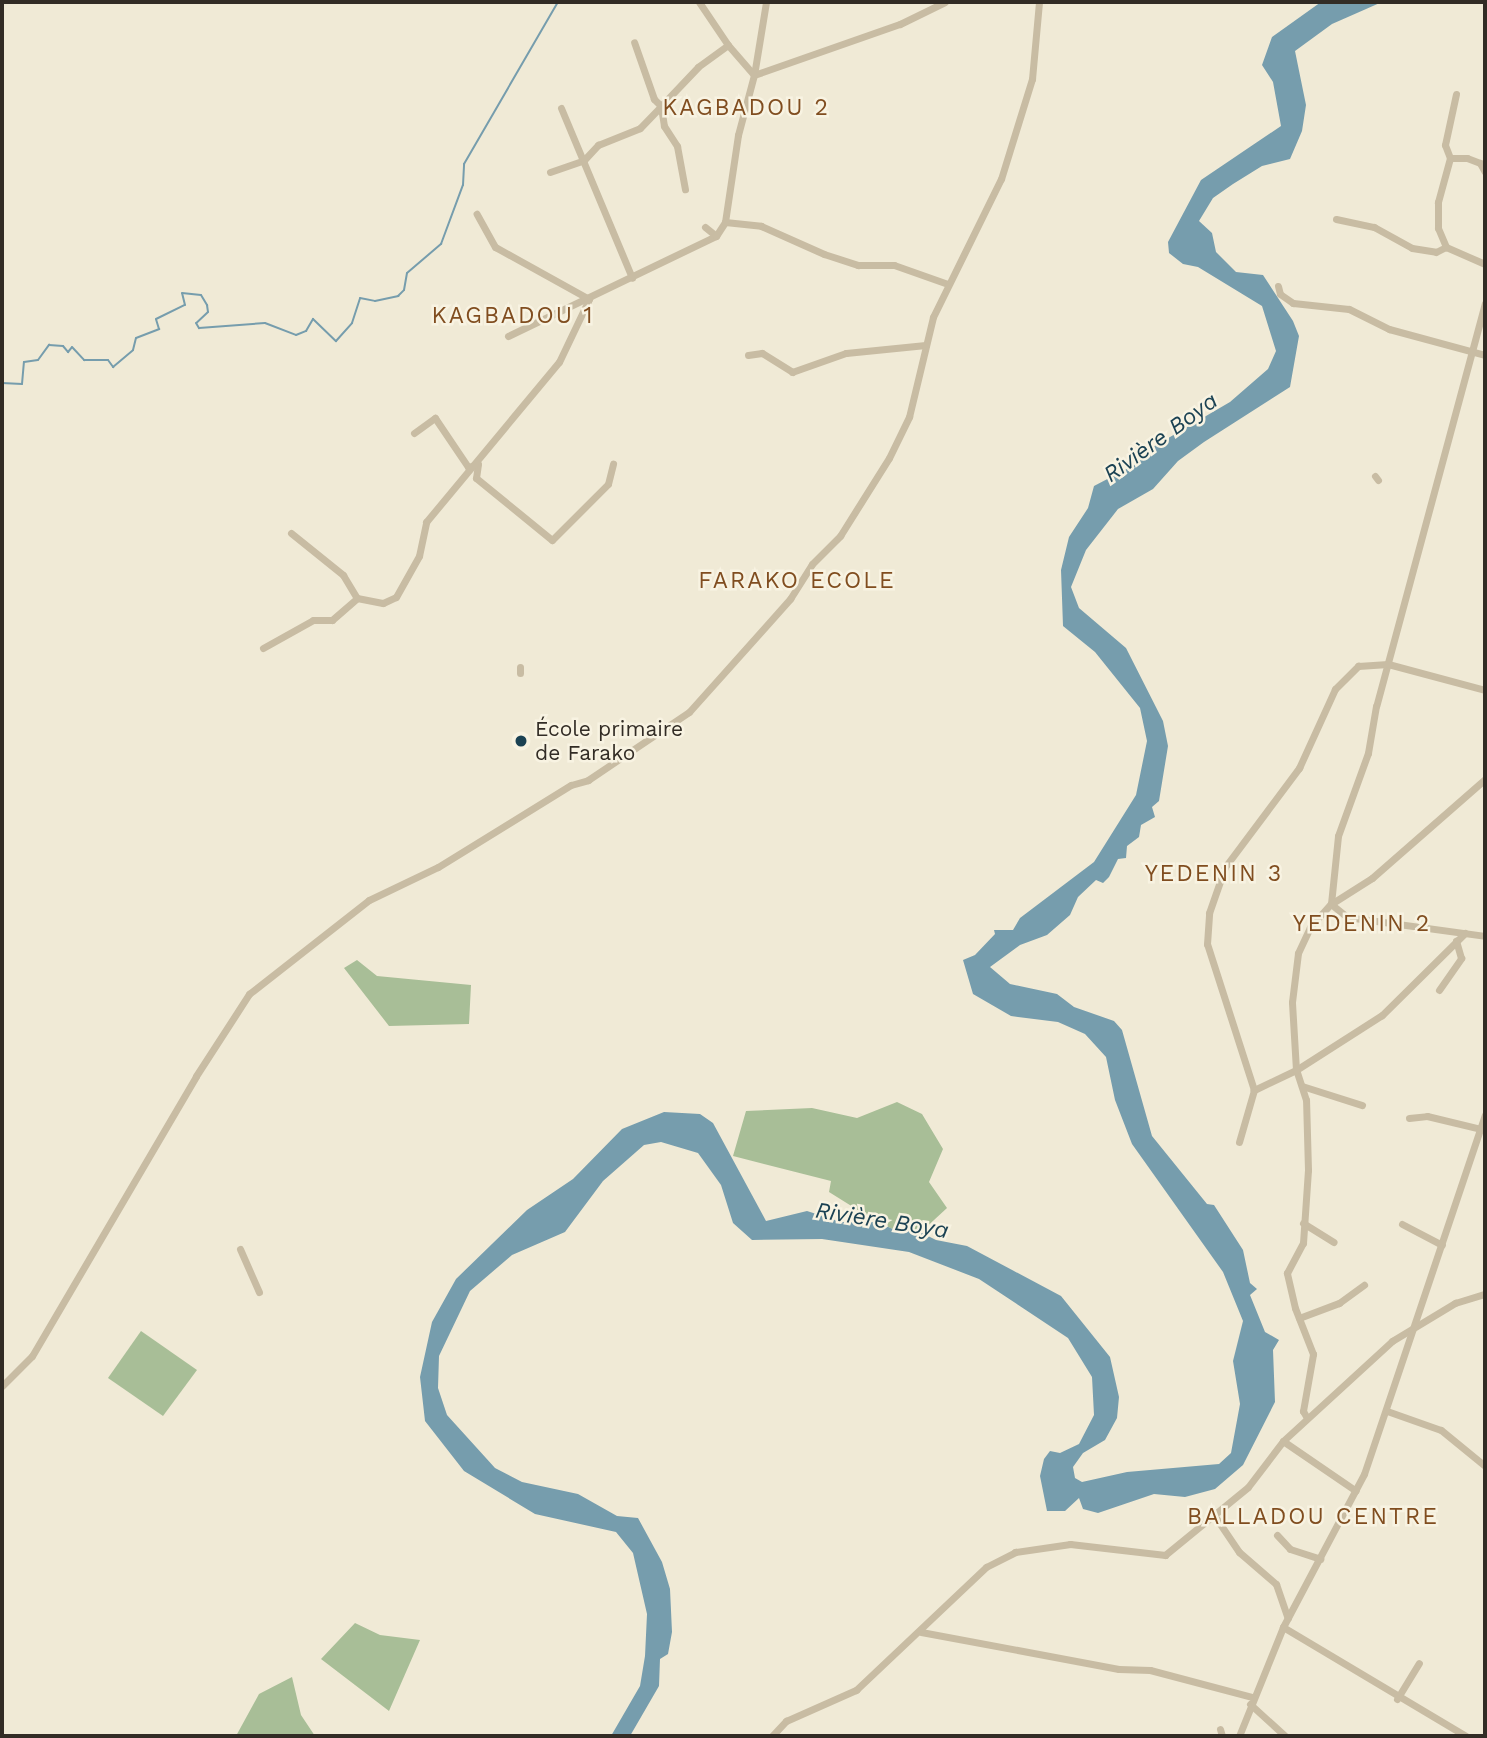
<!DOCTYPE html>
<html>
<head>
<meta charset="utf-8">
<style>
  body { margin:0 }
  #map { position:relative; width:1487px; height:1738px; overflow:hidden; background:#f0ead6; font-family:"Work Sans",sans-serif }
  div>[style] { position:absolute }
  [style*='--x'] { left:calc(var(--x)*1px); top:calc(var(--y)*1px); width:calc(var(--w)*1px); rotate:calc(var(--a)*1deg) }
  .green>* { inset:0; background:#a8be97 }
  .water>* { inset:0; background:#769dad }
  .stream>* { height:2px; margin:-1px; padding:0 1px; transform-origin:1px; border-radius:1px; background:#769dad }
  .minor>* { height:7px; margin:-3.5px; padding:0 3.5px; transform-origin:3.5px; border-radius:3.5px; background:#c8bca3 }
  .dots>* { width:19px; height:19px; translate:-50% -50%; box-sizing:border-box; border:4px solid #f8f3e2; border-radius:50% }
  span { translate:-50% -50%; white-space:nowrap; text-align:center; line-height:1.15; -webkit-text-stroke:5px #f8f3e2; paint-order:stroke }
  .poi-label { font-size:21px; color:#322c25 }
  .left { translate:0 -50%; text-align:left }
  .neighbourhood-label { font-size:23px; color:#804d1f; letter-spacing:2px }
  .water-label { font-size:23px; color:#1b4253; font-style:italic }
  .frame { position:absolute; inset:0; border:4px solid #322c25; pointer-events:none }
</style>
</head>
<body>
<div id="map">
  <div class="green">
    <div style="clip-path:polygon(357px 960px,377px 976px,471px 985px,469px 1024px,389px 1026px,344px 968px)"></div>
    <div style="clip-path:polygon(897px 1102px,922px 1114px,943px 1149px,929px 1182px,947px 1208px,921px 1232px,895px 1230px,877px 1222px,829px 1192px,831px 1181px,733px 1156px,746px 1111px,812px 1108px,857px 1118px)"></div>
    <div style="clip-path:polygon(141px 1331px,197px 1370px,163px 1416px,108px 1378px)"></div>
    <div style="clip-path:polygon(355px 1623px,380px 1635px,420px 1640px,389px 1711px,321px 1659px)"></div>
    <div style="clip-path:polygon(292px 1677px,301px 1715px,315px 1736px,236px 1736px,259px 1694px)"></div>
  </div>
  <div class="water">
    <div style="clip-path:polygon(1321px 2px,1382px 2px,1332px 24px,1295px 51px,1306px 105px,1302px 131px,1290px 159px,1262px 166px,1233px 184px,1213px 198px,1199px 221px,1212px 233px,1216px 252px,1236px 272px,1263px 275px,1293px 321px,1299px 336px,1290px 387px,1204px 442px,1178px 461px,1153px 489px,1118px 509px,1086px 550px,1071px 587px,1079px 608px,1126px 648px,1163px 721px,1168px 746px,1159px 801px,1152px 807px,1155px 817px,1141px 825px,1139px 837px,1127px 846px,1126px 858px,1118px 859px,1109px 877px,1103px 883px,1096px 880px,1078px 897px,1070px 915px,1047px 935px,1020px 945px,990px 967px,1010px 984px,1057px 994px,1074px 1007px,1114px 1021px,1122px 1030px,1152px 1136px,1207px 1204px,1214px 1205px,1243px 1250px,1250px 1283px,1257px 1289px,1250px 1295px,1265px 1332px,1279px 1340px,1273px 1350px,1275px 1402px,1243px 1465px,1215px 1489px,1185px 1497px,1154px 1494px,1098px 1513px,1083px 1509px,1079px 1498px,1065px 1511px,1047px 1511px,1040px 1476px,1044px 1459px,1050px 1451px,1060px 1453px,1079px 1444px,1094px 1415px,1092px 1377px,1068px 1338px,979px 1279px,909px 1252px,822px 1239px,752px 1240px,733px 1223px,721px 1185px,698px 1153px,661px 1142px,644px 1145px,603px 1181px,565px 1232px,512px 1255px,470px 1291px,439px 1356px,438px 1388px,447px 1415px,495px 1468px,522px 1482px,578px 1494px,617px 1516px,638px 1518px,662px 1562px,670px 1589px,672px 1632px,668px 1654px,660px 1659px,659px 1686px,630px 1736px,611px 1736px,640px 1686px,645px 1656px,647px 1614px,633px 1553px,616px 1532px,535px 1514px,464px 1471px,425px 1421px,420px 1377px,432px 1322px,456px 1279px,527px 1210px,573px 1179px,622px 1129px,664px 1112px,700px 1114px,713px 1123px,766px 1221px,807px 1211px,841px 1222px,877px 1222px,895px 1230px,916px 1230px,936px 1240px,967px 1246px,1061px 1296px,1110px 1357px,1119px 1397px,1117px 1418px,1105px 1440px,1083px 1453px,1073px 1467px,1075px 1478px,1082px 1482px,1127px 1472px,1219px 1464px,1231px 1453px,1240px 1404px,1233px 1361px,1243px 1321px,1223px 1272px,1132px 1144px,1115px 1100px,1106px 1057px,1085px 1034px,1058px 1022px,1011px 1016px,973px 994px,963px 960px,975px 955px,995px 934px,994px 930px,1013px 930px,1020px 918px,1094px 862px,1136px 795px,1147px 741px,1140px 708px,1095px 652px,1063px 626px,1061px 570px,1069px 537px,1088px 508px,1094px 486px,1138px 463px,1146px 451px,1230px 402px,1268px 369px,1276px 351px,1262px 306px,1198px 267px,1183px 264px,1169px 253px,1168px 242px,1201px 180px,1281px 126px,1273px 82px,1262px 65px,1272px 37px)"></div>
  </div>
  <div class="stream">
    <div style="--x:2;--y:383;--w:20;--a:3"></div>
    <div style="--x:22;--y:384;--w:22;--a:-85"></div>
    <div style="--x:24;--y:362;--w:14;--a:-8"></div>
    <div style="--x:38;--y:360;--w:19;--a:-54"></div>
    <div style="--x:49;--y:345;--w:14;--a:4"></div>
    <div style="--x:63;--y:346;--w:8;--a:50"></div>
    <div style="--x:68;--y:352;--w:6;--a:-51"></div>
    <div style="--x:72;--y:347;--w:18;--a:47"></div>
    <div style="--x:84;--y:360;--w:24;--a:0"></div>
    <div style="--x:108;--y:360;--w:9;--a:54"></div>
    <div style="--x:113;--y:367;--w:26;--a:-40"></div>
    <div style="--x:133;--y:350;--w:12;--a:-76"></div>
    <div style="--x:136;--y:338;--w:25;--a:-21"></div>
    <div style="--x:159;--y:329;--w:10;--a:-107"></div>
    <div style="--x:156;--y:319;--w:32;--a:-26"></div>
    <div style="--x:185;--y:305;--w:12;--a:-104"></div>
    <div style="--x:182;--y:293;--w:19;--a:6"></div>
    <div style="--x:201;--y:295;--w:12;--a:59"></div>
    <div style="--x:207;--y:305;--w:7;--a:82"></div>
    <div style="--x:208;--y:312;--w:16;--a:137"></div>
    <div style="--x:196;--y:323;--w:6;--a:59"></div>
    <div style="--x:199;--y:328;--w:66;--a:-4.3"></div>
    <div style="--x:265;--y:323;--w:33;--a:21"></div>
    <div style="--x:296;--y:335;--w:11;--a:-22"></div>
    <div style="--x:306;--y:331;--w:14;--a:-60"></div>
    <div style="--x:313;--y:319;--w:32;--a:44"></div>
    <div style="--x:336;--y:341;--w:24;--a:-48"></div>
    <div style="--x:352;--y:323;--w:26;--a:-72"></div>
    <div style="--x:360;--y:298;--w:15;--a:11"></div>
    <div style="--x:375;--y:301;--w:24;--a:-12"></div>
    <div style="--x:398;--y:296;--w:8;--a:-45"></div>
    <div style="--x:404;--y:290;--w:17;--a:-80"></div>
    <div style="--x:407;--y:273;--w:45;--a:-40.5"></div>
    <div style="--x:441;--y:244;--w:63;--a:-69.6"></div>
    <div style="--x:463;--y:185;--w:21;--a:-87"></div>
    <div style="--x:464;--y:164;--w:187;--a:-59.9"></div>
  </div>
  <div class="minor">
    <div style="--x:699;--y:2;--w:52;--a:56"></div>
    <div style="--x:766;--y:2;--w:74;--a:99.3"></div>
    <div style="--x:754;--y:75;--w:155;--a:-19.3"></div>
    <div style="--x:900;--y:24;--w:50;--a:-26.1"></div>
    <div style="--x:1456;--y:94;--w:52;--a:102.2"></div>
    <div style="--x:1445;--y:145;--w:14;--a:69"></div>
    <div style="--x:1450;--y:158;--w:17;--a:0"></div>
    <div style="--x:1467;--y:158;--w:14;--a:21"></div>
    <div style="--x:1480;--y:163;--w:10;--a:61"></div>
    <div style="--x:661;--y:107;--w:19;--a:81"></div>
    <div style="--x:664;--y:126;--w:24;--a:57"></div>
    <div style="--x:677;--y:146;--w:44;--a:79.5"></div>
    <div style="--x:561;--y:108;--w:184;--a:67.3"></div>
    <div style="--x:1450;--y:158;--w:46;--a:105.3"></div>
    <div style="--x:1438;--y:202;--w:26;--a:90"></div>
    <div style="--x:1438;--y:228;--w:21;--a:67"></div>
    <div style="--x:1446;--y:247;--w:43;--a:23.6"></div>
    <div style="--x:550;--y:172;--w:36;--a:-19"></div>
    <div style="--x:584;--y:160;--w:21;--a:-47"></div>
    <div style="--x:598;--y:145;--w:45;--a:-22"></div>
    <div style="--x:640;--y:128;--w:30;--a:-46"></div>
    <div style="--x:1336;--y:219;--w:39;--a:12"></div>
    <div style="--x:1374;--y:227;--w:43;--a:28.9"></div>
    <div style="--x:1412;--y:248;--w:24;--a:9"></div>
    <div style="--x:1436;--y:252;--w:11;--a:-27"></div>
    <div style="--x:725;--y:222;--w:36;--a:6"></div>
    <div style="--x:761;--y:226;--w:69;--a:24"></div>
    <div style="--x:824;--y:254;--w:36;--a:18"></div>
    <div style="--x:858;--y:265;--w:36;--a:0"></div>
    <div style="--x:894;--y:265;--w:57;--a:19.4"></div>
    <div style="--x:705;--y:227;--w:14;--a:39"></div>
    <div style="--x:1278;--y:286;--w:8;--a:76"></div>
    <div style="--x:1280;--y:294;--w:16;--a:35"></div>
    <div style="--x:1293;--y:303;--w:56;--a:6.1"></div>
    <div style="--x:1349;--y:309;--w:45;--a:26.6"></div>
    <div style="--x:1389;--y:329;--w:99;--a:15.2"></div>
    <div style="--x:1485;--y:303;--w:417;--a:105.1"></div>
    <div style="--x:1376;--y:706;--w:48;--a:99.7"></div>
    <div style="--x:1368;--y:753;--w:88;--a:109.9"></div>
    <div style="--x:1338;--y:836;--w:68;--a:95.9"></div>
    <div style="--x:1331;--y:904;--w:21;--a:39"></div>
    <div style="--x:1347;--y:917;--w:139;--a:7.8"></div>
    <div style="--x:508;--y:336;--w:231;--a:-25.7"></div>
    <div style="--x:716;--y:236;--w:17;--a:-57"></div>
    <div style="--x:725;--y:222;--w:88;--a:-81.5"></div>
    <div style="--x:738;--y:135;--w:62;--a:-75.1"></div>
    <div style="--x:754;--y:75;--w:40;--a:-131"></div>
    <div style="--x:728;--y:45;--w:37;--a:144"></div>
    <div style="--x:698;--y:67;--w:54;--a:133.5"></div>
    <div style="--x:661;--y:106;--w:10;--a:-135"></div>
    <div style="--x:654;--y:99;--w:60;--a:-109.3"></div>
    <div style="--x:748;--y:355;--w:14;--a:-8"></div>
    <div style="--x:762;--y:353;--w:36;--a:32"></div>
    <div style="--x:792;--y:372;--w:57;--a:-19.4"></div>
    <div style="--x:846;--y:353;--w:80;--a:-5.7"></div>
    <div style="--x:414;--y:433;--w:26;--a:-36"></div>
    <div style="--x:435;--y:418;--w:59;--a:56"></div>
    <div style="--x:468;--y:467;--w:10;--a:-17"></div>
    <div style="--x:478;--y:464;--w:14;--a:98"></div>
    <div style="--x:476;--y:478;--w:98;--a:39.2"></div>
    <div style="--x:552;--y:540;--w:79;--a:-45"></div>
    <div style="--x:608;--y:484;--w:21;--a:-76"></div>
    <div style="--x:1375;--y:476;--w:5;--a:53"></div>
    <div style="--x:291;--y:533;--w:67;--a:38.9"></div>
    <div style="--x:343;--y:575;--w:27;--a:59"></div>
    <div style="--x:357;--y:598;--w:26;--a:11"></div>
    <div style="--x:383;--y:603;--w:14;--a:-25"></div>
    <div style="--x:396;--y:597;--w:47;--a:-60.7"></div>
    <div style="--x:419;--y:556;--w:35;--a:-78"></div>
    <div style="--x:426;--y:522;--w:208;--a:-50.3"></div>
    <div style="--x:559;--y:362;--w:70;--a:-64.5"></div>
    <div style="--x:589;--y:299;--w:107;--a:-151"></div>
    <div style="--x:495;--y:247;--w:38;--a:-119"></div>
    <div style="--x:263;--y:648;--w:57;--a:-29.2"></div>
    <div style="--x:313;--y:620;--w:19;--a:0"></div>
    <div style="--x:332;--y:620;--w:33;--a:-41"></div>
    <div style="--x:520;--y:673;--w:6;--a:-90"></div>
    <div style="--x:1465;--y:933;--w:117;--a:135.3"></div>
    <div style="--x:1382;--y:1015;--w:102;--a:147.4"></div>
    <div style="--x:1296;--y:1070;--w:47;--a:154.5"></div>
    <div style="--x:1254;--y:1090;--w:153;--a:-107.8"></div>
    <div style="--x:1207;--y:944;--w:31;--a:-86"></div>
    <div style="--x:1209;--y:913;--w:49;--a:-70.8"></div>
    <div style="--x:1225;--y:867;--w:124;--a:-53.2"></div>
    <div style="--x:1299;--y:768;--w:87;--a:-65.5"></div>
    <div style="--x:1335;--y:689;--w:33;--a:-45"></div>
    <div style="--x:1358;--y:666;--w:30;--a:-4"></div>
    <div style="--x:1388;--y:664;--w:100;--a:15"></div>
    <div style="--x:1439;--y:990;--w:39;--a:-55"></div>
    <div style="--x:1461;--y:958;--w:18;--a:-106"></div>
    <div style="--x:1302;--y:1086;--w:63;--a:17.6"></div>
    <div style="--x:1409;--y:1118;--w:18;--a:-6"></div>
    <div style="--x:1427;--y:1116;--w:56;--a:13.5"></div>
    <div style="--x:1239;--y:1142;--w:54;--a:-73.9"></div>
    <div style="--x:1303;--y:1223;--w:36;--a:32"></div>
    <div style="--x:1402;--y:1224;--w:45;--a:27.7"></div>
    <div style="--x:240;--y:1249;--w:47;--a:66.2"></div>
    <div style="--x:1299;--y:1318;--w:43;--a:-20.6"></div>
    <div style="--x:1339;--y:1303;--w:31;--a:-36"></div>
    <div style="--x:2;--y:1386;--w:42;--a:-45"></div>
    <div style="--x:32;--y:1356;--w:324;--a:-59.6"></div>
    <div style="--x:196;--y:1076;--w:98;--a:-57.1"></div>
    <div style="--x:249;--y:994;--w:152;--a:-38.1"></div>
    <div style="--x:369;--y:900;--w:76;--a:-25.6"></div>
    <div style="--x:438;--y:867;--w:156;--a:-31.7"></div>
    <div style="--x:571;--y:785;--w:18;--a:-16"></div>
    <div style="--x:588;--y:780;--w:122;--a:-34"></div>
    <div style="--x:689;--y:712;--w:152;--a:-48.2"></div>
    <div style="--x:790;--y:599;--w:41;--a:-57.8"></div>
    <div style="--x:812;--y:564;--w:40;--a:-45"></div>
    <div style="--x:840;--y:536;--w:92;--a:-57.9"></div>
    <div style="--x:889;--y:458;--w:46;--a:-64"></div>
    <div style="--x:909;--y:417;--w:103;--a:-76.5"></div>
    <div style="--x:933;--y:317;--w:154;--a:-63.8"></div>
    <div style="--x:1001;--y:179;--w:105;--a:-72.8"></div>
    <div style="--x:1032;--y:79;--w:77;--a:-84.8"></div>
    <div style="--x:1387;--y:1411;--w:57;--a:19.4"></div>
    <div style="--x:1441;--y:1430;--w:57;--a:39.3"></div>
    <div style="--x:1307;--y:1418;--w:8;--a:-120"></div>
    <div style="--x:1303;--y:1411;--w:58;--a:-80"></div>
    <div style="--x:1313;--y:1354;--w:49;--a:-111.4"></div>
    <div style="--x:1295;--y:1308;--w:36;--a:-103"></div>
    <div style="--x:1287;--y:1273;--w:34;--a:-62"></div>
    <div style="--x:1303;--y:1243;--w:73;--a:-86.1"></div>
    <div style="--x:1308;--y:1170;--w:70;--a:-91.6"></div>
    <div style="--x:1306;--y:1100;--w:32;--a:-108"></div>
    <div style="--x:1296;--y:1070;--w:68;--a:-93.4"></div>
    <div style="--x:1292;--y:1002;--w:49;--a:-83"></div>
    <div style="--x:1298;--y:953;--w:29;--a:-65"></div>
    <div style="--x:1310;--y:927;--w:31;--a:-48"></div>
    <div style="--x:1331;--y:904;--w:49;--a:-32.4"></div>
    <div style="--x:1372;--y:878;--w:150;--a:-41.2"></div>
    <div style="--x:1283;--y:1441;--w:88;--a:34.4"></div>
    <div style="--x:1214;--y:1515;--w:45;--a:56"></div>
    <div style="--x:1239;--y:1552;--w:49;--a:40.9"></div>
    <div style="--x:1276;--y:1584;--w:36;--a:71"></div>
    <div style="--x:1277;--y:1535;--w:19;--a:47"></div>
    <div style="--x:1290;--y:1549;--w:32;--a:18"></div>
    <div style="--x:1283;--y:1627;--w:213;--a:30.8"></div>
    <div style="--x:921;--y:1632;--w:201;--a:10.6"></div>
    <div style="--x:1119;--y:1669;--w:31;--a:2"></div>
    <div style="--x:1150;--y:1670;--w:106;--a:14.8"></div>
    <div style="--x:1397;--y:1699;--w:42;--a:-58.6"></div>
    <div style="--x:1250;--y:1704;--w:47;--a:42.4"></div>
    <div style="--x:1220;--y:1729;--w:7;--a:74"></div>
    <div style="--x:772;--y:1736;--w:21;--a:-47"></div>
    <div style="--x:786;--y:1721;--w:77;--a:-23.9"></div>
    <div style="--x:856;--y:1690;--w:179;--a:-43.4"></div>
    <div style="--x:986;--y:1567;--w:33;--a:-27"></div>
    <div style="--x:1015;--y:1552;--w:56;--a:-8.3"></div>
    <div style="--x:1070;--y:1544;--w:96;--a:6.6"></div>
    <div style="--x:1165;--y:1555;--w:107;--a:-39.3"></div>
    <div style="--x:1248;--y:1487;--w:58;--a:-52.7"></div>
    <div style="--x:1283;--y:1441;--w:148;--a:-42.5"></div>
    <div style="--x:1392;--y:1341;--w:74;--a:-31.1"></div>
    <div style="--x:1455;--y:1303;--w:31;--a:-17"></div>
    <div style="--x:1239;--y:1736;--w:118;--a:-68"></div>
    <div style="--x:1283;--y:1627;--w:173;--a:-62.1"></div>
    <div style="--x:1364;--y:1474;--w:379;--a:-71.4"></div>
  </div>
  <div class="dots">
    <div style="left:521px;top:741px;background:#1b4253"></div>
  </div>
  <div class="poi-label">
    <span class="left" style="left:535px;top:741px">École primaire<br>de Farako</span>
  </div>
  <div class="neighbourhood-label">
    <span style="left:746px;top:108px">KAGBADOU 2</span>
    <span style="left:513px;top:316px">KAGBADOU 1</span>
    <span style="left:797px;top:581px">FARAKO ECOLE</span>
    <span style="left:1214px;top:874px">YEDENIN 3</span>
    <span style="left:1362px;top:924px">YEDENIN 2</span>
    <span style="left:1313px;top:1517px">BALLADOU CENTRE</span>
  </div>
  <div class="water-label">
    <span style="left:1161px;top:438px;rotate:-36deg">Rivière Boya</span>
    <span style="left:882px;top:1221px;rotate:9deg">Rivière Boya</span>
  </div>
  <div class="frame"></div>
</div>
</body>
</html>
